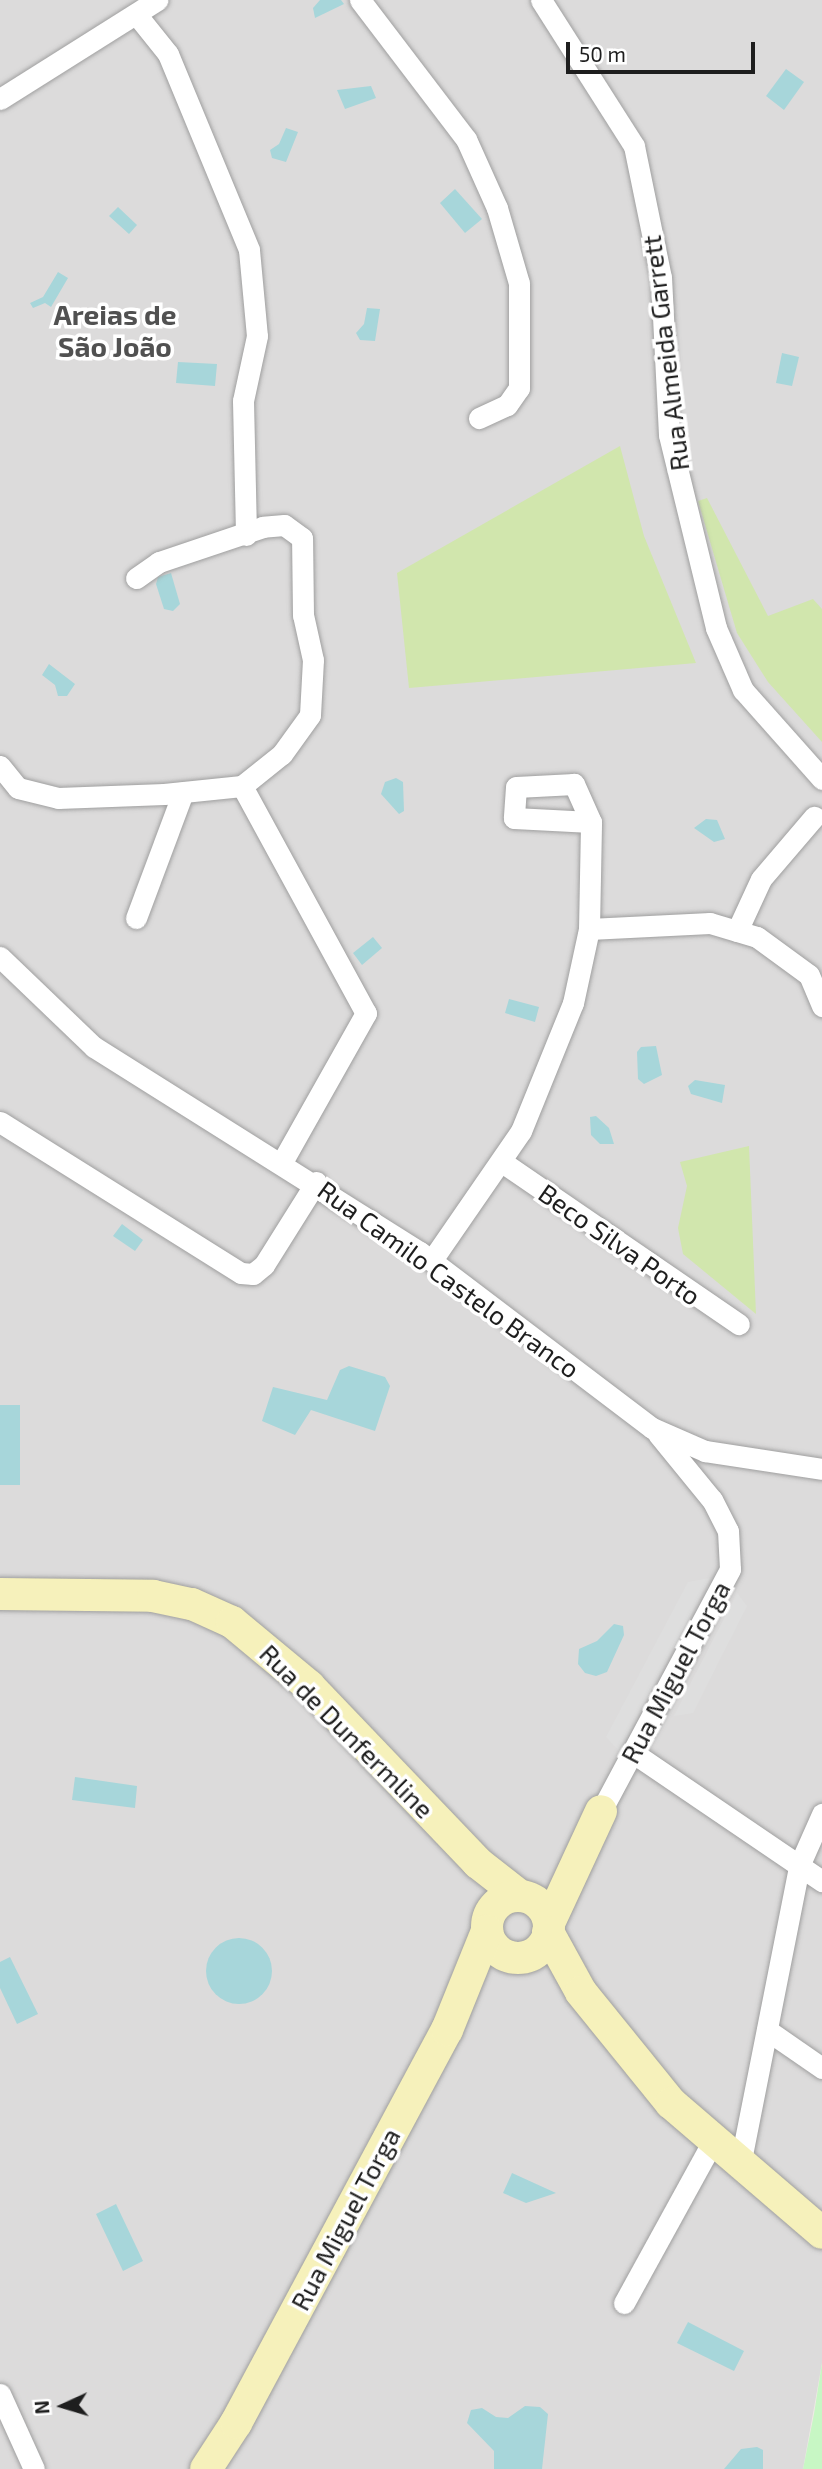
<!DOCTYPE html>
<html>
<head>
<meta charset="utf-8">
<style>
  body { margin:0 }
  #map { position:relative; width:822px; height:2469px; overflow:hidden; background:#efeae5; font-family:"Exo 2",sans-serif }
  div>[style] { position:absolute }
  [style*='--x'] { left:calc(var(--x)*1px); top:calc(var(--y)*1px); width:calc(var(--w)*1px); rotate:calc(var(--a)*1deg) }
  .residential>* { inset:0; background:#dcdbdb }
  .grass>* { inset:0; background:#d1e6ad }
  .park>* { inset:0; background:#c7f7c4 }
  .parking>* { inset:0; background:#dedede }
  .water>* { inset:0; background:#a7d6da }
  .round { border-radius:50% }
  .roads { filter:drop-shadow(0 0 2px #9f9f9f) drop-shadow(0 0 2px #9f9f9f) }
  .street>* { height:21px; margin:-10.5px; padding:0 10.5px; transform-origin:10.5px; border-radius:10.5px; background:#fff }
  .secondary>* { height:32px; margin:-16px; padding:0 16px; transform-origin:16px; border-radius:16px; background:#f6f1bb }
  .secondary>.ring { margin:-16px; padding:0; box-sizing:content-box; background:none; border:32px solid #f6f1bb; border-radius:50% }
  span { translate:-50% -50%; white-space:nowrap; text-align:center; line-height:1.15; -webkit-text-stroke:7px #fff; paint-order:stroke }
  .street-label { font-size:26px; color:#1e1e1e }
  .neighbourhood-label { font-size:28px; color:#515151; font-weight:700 }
  .north { position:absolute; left:28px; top:2371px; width:70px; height:70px; -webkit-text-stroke:5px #fff; paint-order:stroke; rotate:266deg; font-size:19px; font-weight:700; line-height:28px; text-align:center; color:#1e1e1e }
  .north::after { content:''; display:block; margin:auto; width:24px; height:32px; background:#1e1e1e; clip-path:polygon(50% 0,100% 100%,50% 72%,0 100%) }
  .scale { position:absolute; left:566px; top:42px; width:189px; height:32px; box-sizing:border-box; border:4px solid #1e1e1e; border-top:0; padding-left:9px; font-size:21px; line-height:24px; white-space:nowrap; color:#1e1e1e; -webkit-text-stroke:5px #fff; paint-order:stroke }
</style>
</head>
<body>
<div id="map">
  <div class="residential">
    <div style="clip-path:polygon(0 0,822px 0,822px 2363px,803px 2469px,0 2469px)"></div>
  </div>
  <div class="grass">
    <div style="clip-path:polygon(620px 446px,644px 536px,696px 663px,409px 688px,397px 573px)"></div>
    <div style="clip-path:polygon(707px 498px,768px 616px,813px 599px,822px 609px,822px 742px,768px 682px,737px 633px,698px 501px)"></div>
    <div style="clip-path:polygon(749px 1146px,756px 1314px,683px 1254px,678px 1228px,687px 1186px,680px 1162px)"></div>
  </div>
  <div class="park">
    <div style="clip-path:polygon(822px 2363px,822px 2469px,803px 2469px,814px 2414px)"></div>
  </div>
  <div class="parking">
    <div style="clip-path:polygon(710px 1578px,620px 1752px,606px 1737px,688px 1582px)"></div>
    <div style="clip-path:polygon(737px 1593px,747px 1606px,693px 1713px,674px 1716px)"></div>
  </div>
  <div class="water">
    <div style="clip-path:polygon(320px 0,341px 0,344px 4px,315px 18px,313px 8px)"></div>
    <div style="clip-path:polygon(786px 69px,804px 82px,784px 110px,766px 96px)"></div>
    <div style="clip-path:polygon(371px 86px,376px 98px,345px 109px,337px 90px)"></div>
    <div style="clip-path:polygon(286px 128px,298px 132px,286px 162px,272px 158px,270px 150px,279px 144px)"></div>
    <div style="clip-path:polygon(455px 189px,482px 219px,465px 233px,440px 203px)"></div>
    <div style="clip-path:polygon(118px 207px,137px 225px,129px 234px,109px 216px)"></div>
    <div style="clip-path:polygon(58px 272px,68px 278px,51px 307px,45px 303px,33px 308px,30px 303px,43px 297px)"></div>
    <div style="clip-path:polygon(367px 308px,380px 309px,375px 341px,360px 340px,356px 333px,364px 324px)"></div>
    <div style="clip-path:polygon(782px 353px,799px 357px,792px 386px,776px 383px)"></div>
    <div style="clip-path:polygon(178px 362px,217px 364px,215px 386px,176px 383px)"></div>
    <div style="clip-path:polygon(171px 573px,180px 604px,173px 611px,164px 609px,156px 584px,158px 577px)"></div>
    <div style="clip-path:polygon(49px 664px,75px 684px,67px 696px,58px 696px,55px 685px,42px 675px)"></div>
    <div style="clip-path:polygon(396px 778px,403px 782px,404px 811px,399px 814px,381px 794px,385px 782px)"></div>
    <div style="clip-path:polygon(706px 819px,717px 820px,725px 839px,714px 842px,694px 828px)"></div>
    <div style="clip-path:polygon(373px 937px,382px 948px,362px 965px,353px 953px)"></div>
    <div style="clip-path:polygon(509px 999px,539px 1007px,535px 1022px,505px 1013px)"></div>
    <div style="clip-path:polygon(656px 1046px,662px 1075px,644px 1084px,638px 1079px,637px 1052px,641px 1047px)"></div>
    <div style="clip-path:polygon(695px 1080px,725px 1085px,722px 1103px,691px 1094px,688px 1086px)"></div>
    <div style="clip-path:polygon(596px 1116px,609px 1128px,614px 1144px,600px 1144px,591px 1135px,590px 1117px)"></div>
    <div style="clip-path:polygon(122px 1224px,143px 1240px,135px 1251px,113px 1236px)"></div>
    <div style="clip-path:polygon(349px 1366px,385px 1377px,390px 1386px,375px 1431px,311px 1410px,295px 1435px,262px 1421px,273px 1387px,327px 1400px,340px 1370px)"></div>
    <div style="clip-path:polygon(0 1405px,20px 1405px,20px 1485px,0 1485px)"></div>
    <div style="clip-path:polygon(614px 1624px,623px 1626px,624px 1635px,607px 1672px,596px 1676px,585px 1673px,578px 1664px,579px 1649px,597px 1641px)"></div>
    <div style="clip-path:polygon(75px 1777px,137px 1786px,135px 1808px,72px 1800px)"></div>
    <div class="round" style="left:206px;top:1938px;width:66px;height:66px"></div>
    <div style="clip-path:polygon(10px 1957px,38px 2014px,17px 2024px,0 1988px,0 1962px)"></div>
    <div style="clip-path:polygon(512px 2173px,556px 2193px,526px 2203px,503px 2193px)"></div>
    <div style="clip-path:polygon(116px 2204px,143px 2261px,123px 2271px,96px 2214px)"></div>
    <div style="clip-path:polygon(688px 2322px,744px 2351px,734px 2371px,677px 2343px)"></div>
    <div style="clip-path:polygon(525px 2406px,540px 2407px,548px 2414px,542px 2469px,494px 2469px,494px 2451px,467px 2423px,471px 2410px,482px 2408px,496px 2417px,508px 2418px)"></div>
    <div style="clip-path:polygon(757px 2447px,763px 2450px,763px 2469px,724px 2469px,741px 2449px)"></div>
  </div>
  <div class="roads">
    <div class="street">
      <div style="--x:360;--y:0;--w:175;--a:52.7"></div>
      <div style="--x:466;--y:139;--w:76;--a:65.8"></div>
      <div style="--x:497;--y:208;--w:78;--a:73.7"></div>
      <div style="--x:519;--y:283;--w:105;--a:90"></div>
      <div style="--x:519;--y:388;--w:21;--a:125"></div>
      <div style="--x:507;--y:405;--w:31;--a:155"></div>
      <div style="--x:541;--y:0;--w:173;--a:57.5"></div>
      <div style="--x:634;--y:146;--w:134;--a:78.4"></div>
      <div style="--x:661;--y:277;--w:158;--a:87.1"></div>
      <div style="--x:669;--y:435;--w:199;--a:76.3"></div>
      <div style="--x:716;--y:628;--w:68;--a:66.5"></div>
      <div style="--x:743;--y:690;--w:119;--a:48.4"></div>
      <div style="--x:136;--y:14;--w:51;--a:51.3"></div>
      <div style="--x:168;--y:54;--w:212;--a:67.5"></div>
      <div style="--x:249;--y:250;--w:86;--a:84.7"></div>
      <div style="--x:257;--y:336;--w:66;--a:102.2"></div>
      <div style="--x:243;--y:401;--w:134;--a:88.7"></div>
      <div style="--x:0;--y:99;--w:186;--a:-32.2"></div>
      <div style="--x:0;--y:766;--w:28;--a:51"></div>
      <div style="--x:18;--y:788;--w:41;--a:14"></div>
      <div style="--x:58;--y:798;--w:106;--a:-2.2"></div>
      <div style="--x:164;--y:794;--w:78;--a:-5.9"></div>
      <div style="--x:242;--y:786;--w:51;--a:-38.7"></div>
      <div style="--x:282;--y:754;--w:48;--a:-54.3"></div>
      <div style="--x:310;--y:715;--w:55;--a:-86.9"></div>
      <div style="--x:313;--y:660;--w:46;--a:-102.5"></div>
      <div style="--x:303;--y:615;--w:77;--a:-90.7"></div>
      <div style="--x:302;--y:538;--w:22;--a:-144"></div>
      <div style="--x:284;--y:525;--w:21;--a:175"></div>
      <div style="--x:263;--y:527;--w:110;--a:161.4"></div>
      <div style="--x:159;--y:562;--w:28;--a:145"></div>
      <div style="--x:242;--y:786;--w:259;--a:61.4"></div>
      <div style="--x:366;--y:1013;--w:171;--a:119.4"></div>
      <div style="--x:136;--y:918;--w:134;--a:-69.5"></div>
      <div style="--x:589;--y:929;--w:107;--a:-88.9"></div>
      <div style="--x:591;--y:822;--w:42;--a:-114.1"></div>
      <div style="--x:574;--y:784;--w:58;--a:177"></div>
      <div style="--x:516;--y:787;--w:31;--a:94"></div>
      <div style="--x:514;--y:818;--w:77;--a:3"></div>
      <div style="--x:737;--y:931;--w:57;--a:-65.2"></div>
      <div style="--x:761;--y:879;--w:82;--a:-49.5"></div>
      <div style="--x:0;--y:957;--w:130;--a:43.8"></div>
      <div style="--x:94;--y:1047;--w:385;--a:32.2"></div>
      <div style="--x:420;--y:1252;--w:291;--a:37.2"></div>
      <div style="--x:652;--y:1428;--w:58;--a:23.5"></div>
      <div style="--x:705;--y:1451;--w:118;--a:8.7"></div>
      <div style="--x:0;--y:1122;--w:284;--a:32.1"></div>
      <div style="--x:241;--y:1273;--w:12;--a:5"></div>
      <div style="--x:253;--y:1274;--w:14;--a:-39"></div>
      <div style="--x:264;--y:1265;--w:98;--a:-57.9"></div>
      <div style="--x:502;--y:1162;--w:287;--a:34.4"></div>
      <div style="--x:432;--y:1260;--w:157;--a:-55.4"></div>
      <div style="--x:521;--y:1131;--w:138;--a:-67.9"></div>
      <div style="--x:573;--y:1003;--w:76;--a:-77.8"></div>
      <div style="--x:589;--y:929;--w:121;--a:-2.8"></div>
      <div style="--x:710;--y:923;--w:49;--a:16.6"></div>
      <div style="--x:757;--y:937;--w:64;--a:36.2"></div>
      <div style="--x:809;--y:975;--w:34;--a:67"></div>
      <div style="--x:632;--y:1752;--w:230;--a:34.2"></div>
      <div style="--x:601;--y:1811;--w:274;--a:-61.9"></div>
      <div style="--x:730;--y:1569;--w:38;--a:-93"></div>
      <div style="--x:728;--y:1531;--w:35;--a:-117"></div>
      <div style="--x:712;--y:1500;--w:85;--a:-129.3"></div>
      <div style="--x:767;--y:2030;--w:67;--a:34.6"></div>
      <div style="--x:740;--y:2165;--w:305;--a:-78.8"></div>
      <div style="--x:799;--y:1866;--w:57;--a:-66.1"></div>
      <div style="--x:624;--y:2303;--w:185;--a:-61.2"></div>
      <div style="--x:0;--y:2394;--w:82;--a:65.6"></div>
    </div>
    <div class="secondary">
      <div style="--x:0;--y:1594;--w:153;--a:0.7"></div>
      <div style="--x:153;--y:1596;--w:40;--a:12"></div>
      <div style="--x:192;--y:1604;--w:44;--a:24.2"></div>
      <div style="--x:232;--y:1622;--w:100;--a:39.7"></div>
      <div style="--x:309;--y:1686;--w:245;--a:46.3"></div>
      <div style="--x:478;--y:1863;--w:52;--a:38"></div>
      <div class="ring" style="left:487px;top:1896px;width:30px;height:30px"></div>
      <div style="--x:550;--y:1921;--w:121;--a:-65.1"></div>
      <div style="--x:548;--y:1932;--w:68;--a:61.2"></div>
      <div style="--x:581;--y:1992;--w:143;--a:51"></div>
      <div style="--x:671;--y:2103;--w:199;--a:40.7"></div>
      <div style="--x:206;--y:2469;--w:55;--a:-56.9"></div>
      <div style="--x:236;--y:2423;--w:446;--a:-61.8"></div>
      <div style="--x:447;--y:2030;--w:107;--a:-68"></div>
    </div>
  </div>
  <div class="street-label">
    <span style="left:665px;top:353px;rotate:-97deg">Rua Almeida Garrett</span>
    <span style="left:620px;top:1244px;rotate:35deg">Beco Silva Porto</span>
    <span style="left:449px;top:1279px;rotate:36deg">Rua Camilo Castelo Branco</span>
    <span style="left:675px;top:1672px;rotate:-62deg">Rua Miguel Torga</span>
    <span style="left:347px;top:1731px;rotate:45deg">Rua de Dunfermline</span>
    <span style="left:345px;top:2219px;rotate:-62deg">Rua Miguel Torga</span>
  </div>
  <div class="neighbourhood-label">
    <span style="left:115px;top:330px">Areias de<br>São João</span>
  </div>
  <div class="north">N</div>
  <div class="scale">50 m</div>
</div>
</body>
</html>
